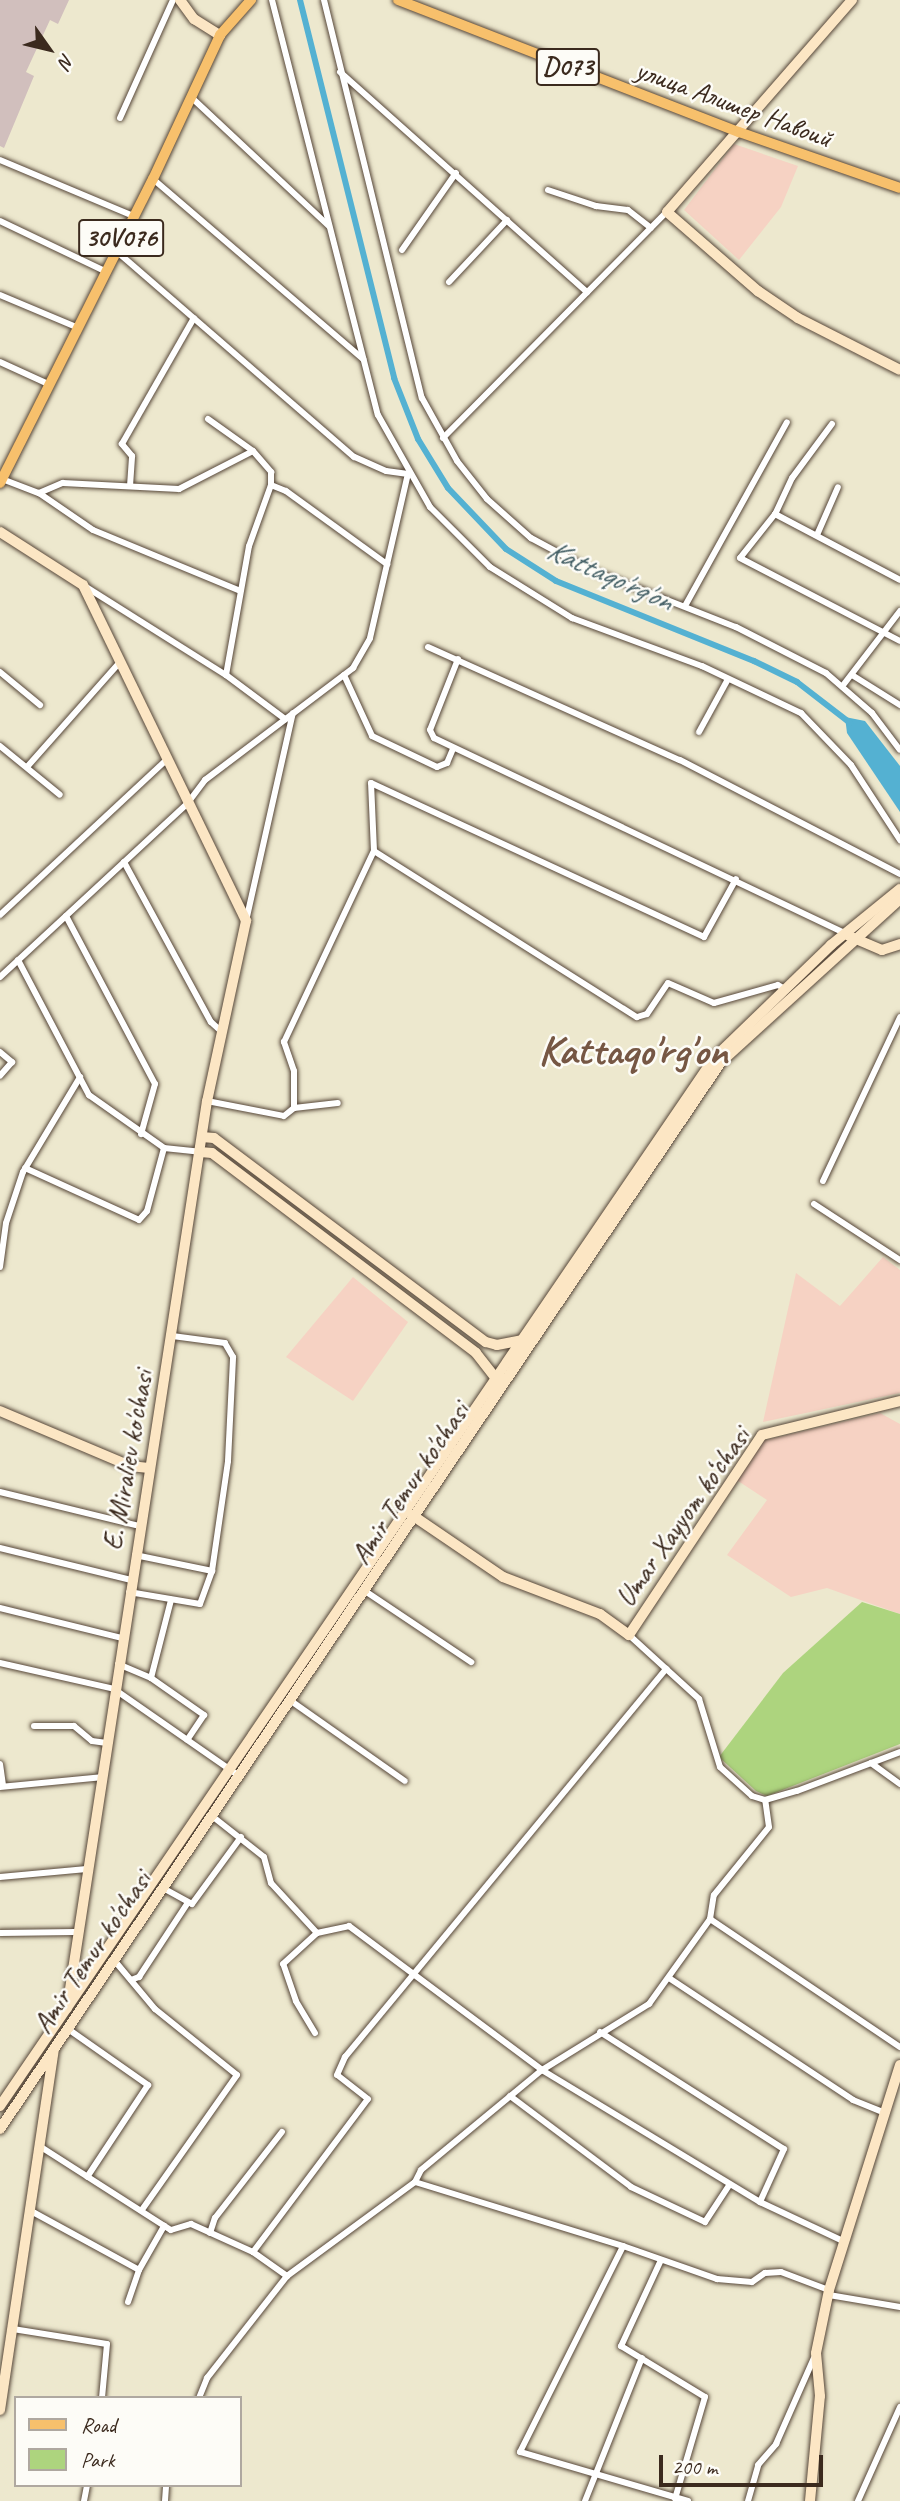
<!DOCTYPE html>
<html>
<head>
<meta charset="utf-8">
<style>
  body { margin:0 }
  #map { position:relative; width:900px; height:2501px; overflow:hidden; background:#ede8ce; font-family:Caveat,sans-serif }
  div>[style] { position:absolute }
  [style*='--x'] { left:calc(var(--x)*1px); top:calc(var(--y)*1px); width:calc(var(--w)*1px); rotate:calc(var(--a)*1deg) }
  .built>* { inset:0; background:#f6d2c3 }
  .industrial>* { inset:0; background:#d1bfbd }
  .green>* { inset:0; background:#add47e }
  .water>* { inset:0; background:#54b1d2 }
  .canal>* { height:6px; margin:-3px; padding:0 3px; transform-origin:3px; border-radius:3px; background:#54b1d2 }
  .roads { filter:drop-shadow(0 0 2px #564638) drop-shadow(0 0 2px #564638) }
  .street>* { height:6px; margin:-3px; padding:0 3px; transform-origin:3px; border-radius:3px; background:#fff }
  .secondary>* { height:10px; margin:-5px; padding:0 5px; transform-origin:5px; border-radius:5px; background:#fce6c4 }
  .primary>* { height:10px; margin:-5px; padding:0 5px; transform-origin:5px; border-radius:5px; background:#f7c06c }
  span { translate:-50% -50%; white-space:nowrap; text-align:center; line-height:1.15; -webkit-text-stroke:5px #fdfcf7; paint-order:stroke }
  .shield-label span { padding:2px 5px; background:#fdfcf7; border:2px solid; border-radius:5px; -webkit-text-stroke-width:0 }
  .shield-label { font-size:26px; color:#3b2a1e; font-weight:700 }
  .street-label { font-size:28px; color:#3b2a1e }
  .water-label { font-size:30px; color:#456066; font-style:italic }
  .town-label { font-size:42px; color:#765744; font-weight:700 }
  .legend { position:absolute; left:14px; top:2396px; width:228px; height:91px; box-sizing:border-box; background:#fdfcf7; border:2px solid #afa8a0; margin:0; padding:9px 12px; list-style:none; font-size:21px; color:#3b2a1e }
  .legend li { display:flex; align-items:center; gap:14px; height:35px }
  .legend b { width:35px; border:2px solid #afa8a0 }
  .north { position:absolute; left:14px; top:14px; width:70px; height:70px; -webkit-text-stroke:5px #fdfcf7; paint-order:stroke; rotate:124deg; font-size:19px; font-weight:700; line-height:28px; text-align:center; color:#3b2a1e }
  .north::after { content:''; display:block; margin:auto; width:24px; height:32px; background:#3b2a1e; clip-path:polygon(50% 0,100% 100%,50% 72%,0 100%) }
  .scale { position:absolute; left:659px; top:2455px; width:164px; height:32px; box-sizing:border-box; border:4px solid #3b2a1e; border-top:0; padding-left:9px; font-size:21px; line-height:24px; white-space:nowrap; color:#3b2a1e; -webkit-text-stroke:5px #fdfcf7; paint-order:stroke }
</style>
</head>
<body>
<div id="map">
  <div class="built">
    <div style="clip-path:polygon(734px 144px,798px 166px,781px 207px,739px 260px,684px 210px)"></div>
    <div style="clip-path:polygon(883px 1257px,900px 1270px,900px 1393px,763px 1422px,796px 1273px,840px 1306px)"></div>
    <div style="clip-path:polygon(353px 1277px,408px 1322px,353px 1401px,286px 1357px)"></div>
    <div style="clip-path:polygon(880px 1413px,900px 1424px,900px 1614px,827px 1588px,791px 1597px,727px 1555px,767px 1500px,735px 1479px,762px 1441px)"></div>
  </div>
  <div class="industrial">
    <div style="clip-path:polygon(0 0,69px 0,58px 24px,50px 20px,26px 72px,34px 76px,4px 148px,0 146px)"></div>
  </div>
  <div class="green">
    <div style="clip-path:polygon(862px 1602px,900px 1614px,900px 1744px,767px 1796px,756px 1791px,719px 1757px,783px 1673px)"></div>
  </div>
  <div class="water">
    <div style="clip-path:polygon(845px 717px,865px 721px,900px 766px,900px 812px,847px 733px)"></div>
  </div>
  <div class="canal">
    <div style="--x:300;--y:0;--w:390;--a:76"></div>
    <div style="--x:394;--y:378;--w:66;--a:68.5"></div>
    <div style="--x:418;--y:439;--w:57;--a:58.5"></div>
    <div style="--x:448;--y:488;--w:84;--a:46.4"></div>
    <div style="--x:506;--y:549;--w:59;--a:32.6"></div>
    <div style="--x:556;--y:581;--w:214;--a:22"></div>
    <div style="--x:754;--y:661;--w:48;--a:26"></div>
    <div style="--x:797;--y:682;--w:67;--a:37.7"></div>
  </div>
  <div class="roads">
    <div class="street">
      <div style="--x:272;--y:0;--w:428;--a:75.7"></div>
      <div style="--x:378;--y:415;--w:106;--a:60.5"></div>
      <div style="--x:430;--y:507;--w:85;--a:45"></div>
      <div style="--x:490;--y:567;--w:97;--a:31.9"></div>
      <div style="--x:572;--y:618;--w:139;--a:20.3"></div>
      <div style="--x:702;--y:666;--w:110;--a:25.4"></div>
      <div style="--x:801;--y:713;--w:72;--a:46.1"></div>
      <div style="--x:851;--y:765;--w:90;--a:56.8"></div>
      <div style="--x:324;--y:0;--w:410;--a:76.2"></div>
      <div style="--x:422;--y:398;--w:72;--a:60.9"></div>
      <div style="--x:457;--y:461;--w:48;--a:51.7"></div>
      <div style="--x:487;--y:499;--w:59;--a:41.6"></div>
      <div style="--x:531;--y:538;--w:68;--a:28.1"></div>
      <div style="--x:591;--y:570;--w:156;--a:21.5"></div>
      <div style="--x:736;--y:627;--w:101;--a:27.1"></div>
      <div style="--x:826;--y:673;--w:61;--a:41"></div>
      <div style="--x:872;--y:713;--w:46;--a:52.9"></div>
      <div style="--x:340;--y:72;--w:331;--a:41.7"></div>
      <div style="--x:191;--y:97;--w:189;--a:43.1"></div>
      <div style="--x:120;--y:118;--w:129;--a:-65.8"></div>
      <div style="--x:0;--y:160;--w:144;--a:22.8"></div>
      <div style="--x:153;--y:179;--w:277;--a:40.6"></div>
      <div style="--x:548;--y:190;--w:51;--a:18.4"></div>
      <div style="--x:596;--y:206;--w:32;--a:7"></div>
      <div style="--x:628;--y:210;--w:29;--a:38"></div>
      <div style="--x:0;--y:221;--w:116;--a:25.5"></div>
      <div style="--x:402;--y:250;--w:94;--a:-55"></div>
      <div style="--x:449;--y:282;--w:85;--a:-46.9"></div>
      <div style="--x:0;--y:295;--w:82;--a:22.8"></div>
      <div style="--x:0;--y:362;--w:53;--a:24.6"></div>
      <div style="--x:208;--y:419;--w:55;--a:35.4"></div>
      <div style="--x:253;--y:451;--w:28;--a:49"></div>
      <div style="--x:271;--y:472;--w:13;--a:90"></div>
      <div style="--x:271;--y:485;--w:65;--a:109.8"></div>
      <div style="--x:249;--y:546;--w:131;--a:100.1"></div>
      <div style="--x:832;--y:424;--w:67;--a:126.5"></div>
      <div style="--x:792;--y:478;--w:40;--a:115"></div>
      <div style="--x:775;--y:514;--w:56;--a:128.5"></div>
      <div style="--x:740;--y:558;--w:180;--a:27.4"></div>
      <div style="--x:443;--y:438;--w:318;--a:-45.3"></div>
      <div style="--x:2;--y:479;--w:40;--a:21"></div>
      <div style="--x:39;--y:493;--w:26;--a:-23"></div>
      <div style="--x:63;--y:483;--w:116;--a:3"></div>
      <div style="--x:179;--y:489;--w:83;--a:-27.2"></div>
      <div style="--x:271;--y:485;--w:16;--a:22"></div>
      <div style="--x:286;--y:491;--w:125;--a:35.9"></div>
      <div style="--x:130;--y:486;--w:30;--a:-86"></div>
      <div style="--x:132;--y:456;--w:16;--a:-130"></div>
      <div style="--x:122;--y:444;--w:145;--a:-60.3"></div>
      <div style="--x:39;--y:493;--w:65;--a:34.4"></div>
      <div style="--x:93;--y:530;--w:159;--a:22.5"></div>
      <div style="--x:775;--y:514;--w:141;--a:27.8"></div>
      <div style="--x:817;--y:535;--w:52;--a:-66.4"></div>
      <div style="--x:86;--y:587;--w:165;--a:32.2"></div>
      <div style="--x:226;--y:675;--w:74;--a:36.7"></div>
      <div style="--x:685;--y:606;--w:210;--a:-61"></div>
      <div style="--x:428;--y:647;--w:276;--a:24.2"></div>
      <div style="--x:680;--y:760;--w:248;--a:27.4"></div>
      <div style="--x:458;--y:659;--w:76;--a:111.5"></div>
      <div style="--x:430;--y:730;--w:9;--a:63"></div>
      <div style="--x:434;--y:738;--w:455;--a:25.4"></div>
      <div style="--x:0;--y:672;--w:52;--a:39.5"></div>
      <div style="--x:344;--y:675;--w:67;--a:65.3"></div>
      <div style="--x:372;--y:736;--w:72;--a:25.5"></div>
      <div style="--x:437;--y:767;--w:11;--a:-22"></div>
      <div style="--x:447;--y:763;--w:15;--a:-67"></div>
      <div style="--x:852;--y:675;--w:57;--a:32"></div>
      <div style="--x:844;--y:684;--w:92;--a:-52.5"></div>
      <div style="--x:699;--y:732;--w:60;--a:-61.3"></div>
      <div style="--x:0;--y:746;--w:77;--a:39.2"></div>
      <div style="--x:27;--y:767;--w:139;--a:-48.5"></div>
      <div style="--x:374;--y:851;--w:311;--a:32.3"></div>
      <div style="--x:637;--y:1017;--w:10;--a:-17"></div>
      <div style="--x:647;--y:1014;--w:37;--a:-56"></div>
      <div style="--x:668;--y:983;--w:50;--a:23.5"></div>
      <div style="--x:714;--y:1003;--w:66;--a:-15.7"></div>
      <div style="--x:778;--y:985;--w:8;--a:30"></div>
      <div style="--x:124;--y:862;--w:182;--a:61.5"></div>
      <div style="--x:211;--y:1022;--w:13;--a:42"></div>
      <div style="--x:0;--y:915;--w:226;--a:-43"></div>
      <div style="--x:66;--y:916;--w:190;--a:62.1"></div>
      <div style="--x:155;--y:1084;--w:52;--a:105.6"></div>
      <div style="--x:246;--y:921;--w:213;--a:-77.3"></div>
      <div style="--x:18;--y:960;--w:153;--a:62.3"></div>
      <div style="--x:89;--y:1095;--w:92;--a:35.2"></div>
      <div style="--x:164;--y:1148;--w:36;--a:6"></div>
      <div style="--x:0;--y:977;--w:255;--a:-42.8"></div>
      <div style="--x:187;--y:804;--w:30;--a:-53"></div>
      <div style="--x:205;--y:780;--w:186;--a:-37.1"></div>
      <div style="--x:353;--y:668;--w:34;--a:-60"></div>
      <div style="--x:370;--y:638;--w:168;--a:-77"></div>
      <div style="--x:408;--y:474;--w:22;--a:-172"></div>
      <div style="--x:386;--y:471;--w:35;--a:-156"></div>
      <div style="--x:354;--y:457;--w:315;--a:-139.1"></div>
      <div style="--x:0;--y:1052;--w:16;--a:40"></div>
      <div style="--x:12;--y:1062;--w:18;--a:131"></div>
      <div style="--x:207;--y:1101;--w:78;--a:11"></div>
      <div style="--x:284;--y:1116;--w:13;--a:-39"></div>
      <div style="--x:294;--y:1108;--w:44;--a:-6.5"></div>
      <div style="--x:294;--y:1108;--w:37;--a:-90"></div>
      <div style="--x:294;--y:1071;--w:31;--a:-109"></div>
      <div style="--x:284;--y:1042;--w:211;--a:-64.8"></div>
      <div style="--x:374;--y:851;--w:68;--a:-92.5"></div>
      <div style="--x:371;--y:783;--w:367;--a:24.8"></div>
      <div style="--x:704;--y:937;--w:66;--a:-61.1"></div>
      <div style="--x:25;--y:1168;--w:125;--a:24.5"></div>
      <div style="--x:139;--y:1220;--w:12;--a:-48"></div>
      <div style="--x:147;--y:1211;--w:65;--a:-74.9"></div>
      <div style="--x:823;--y:1181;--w:181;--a:-64.8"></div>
      <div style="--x:814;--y:1204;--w:103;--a:33.1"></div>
      <div style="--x:0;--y:1267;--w:44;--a:-82.2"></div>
      <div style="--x:6;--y:1223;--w:54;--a:-71.6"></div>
      <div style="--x:23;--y:1172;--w:111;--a:-59"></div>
      <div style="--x:0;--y:1492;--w:144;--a:13.7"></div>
      <div style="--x:0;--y:1548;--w:135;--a:13.7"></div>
      <div style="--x:135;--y:1555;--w:79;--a:11.7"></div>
      <div style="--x:365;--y:1591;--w:128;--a:33.8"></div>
      <div style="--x:129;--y:1592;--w:72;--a:9.6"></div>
      <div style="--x:200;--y:1604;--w:35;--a:-70"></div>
      <div style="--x:212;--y:1571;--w:111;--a:-81.7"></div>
      <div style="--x:228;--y:1461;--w:104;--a:-87.2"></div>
      <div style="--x:233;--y:1357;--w:16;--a:-120"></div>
      <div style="--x:225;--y:1343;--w:53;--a:-172.5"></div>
      <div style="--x:0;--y:1608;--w:126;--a:13.8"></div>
      <div style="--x:629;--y:1635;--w:95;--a:42.4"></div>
      <div style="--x:699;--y:1699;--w:71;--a:72.8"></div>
      <div style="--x:720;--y:1767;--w:43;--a:42.2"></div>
      <div style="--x:752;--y:1796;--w:14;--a:17"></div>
      <div style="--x:765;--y:1800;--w:33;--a:-16"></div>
      <div style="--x:797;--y:1791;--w:110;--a:-20.7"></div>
      <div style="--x:0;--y:1663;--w:117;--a:12.8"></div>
      <div style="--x:114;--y:1689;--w:152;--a:34.8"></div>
      <div style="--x:118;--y:1664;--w:36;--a:23"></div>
      <div style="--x:151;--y:1678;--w:65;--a:34.9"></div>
      <div style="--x:204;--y:1715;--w:30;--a:124"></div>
      <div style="--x:151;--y:1678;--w:81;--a:-75.6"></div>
      <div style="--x:291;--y:1701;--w:139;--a:35.1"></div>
      <div style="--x:34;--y:1726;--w:40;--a:0"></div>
      <div style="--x:74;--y:1726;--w:23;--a:40"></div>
      <div style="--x:92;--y:1741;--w:15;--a:8"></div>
      <div style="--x:871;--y:1763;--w:36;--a:36"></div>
      <div style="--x:0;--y:1764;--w:22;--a:82"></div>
      <div style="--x:0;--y:1787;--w:104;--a:-5.5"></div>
      <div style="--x:212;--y:1816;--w:66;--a:38.3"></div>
      <div style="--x:264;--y:1857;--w:27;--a:75"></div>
      <div style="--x:271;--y:1883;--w:68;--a:47.4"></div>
      <div style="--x:317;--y:1933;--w:33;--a:-12"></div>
      <div style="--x:349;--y:1926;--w:241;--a:36.7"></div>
      <div style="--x:542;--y:2070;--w:255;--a:31.2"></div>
      <div style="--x:760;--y:2202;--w:94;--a:25.2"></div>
      <div style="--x:0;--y:1877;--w:87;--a:-5.3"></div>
      <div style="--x:163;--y:1888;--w:33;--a:29"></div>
      <div style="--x:192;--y:1904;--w:83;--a:-53.8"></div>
      <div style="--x:710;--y:1919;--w:229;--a:34"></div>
      <div style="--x:0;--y:1933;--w:75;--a:-0.8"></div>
      <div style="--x:114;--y:1960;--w:64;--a:50.1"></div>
      <div style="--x:155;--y:2009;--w:105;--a:38.8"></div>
      <div style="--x:237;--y:2075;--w:166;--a:125.2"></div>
      <div style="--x:669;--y:1978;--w:221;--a:33.5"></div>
      <div style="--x:853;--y:2100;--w:31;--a:22"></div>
      <div style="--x:131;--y:1980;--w:9;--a:-21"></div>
      <div style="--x:139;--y:1977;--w:87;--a:-56.7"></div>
      <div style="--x:68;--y:2029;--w:98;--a:35"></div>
      <div style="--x:148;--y:2085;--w:110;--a:123.5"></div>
      <div style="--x:600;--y:2032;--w:218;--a:32.5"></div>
      <div style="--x:784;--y:2149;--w:58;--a:114.4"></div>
      <div style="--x:315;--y:2033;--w:37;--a:-121"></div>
      <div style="--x:296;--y:2001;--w:39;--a:-109"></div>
      <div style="--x:283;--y:1964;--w:46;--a:-42.4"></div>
      <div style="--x:510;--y:2096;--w:151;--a:36.9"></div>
      <div style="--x:631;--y:2187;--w:82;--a:25.3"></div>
      <div style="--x:705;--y:2222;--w:45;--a:-56.7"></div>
      <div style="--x:41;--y:2147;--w:154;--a:32.6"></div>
      <div style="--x:171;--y:2230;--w:21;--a:-17"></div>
      <div style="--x:191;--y:2224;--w:68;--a:24.3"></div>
      <div style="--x:253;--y:2252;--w:42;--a:35.2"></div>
      <div style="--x:415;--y:2182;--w:218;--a:17.1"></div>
      <div style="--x:31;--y:2211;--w:123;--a:28.6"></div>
      <div style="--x:210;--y:2233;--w:16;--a:-72"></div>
      <div style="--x:215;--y:2218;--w:109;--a:-52.1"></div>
      <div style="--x:253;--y:2252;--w:191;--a:-53.1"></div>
      <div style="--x:368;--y:2099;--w:39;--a:-142"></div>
      <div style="--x:337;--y:2075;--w:20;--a:-66"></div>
      <div style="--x:345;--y:2057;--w:504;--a:-50.4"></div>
      <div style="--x:661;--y:2260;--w:95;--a:114.9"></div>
      <div style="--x:621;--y:2346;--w:98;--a:31.3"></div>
      <div style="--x:705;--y:2397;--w:106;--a:106.4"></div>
      <div style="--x:829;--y:2295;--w:72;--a:9.6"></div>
      <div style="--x:128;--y:2302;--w:34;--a:-71"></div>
      <div style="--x:139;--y:2270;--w:51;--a:-60.4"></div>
      <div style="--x:13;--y:2329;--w:95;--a:9.1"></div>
      <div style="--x:107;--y:2344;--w:54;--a:95.3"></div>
      <div style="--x:199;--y:2398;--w:22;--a:-68"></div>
      <div style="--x:207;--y:2378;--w:130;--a:-51.9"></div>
      <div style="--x:287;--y:2276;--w:159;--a:-36.3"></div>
      <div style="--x:415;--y:2182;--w:13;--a:-63"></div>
      <div style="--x:421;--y:2170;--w:157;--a:-39.6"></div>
      <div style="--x:542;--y:2070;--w:126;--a:-31.7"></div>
      <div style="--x:649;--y:2004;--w:105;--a:-54.3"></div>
      <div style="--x:710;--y:1919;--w:24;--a:-81"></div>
      <div style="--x:714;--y:1895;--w:87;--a:-51"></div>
      <div style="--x:769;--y:1827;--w:27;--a:-98"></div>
      <div style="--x:84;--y:2501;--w:16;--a:-79"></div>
      <div style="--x:165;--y:2501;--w:16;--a:-86"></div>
      <div style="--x:585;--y:2501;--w:154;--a:-68.3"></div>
      <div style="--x:688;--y:2501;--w:175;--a:-163.7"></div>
      <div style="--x:520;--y:2452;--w:230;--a:-63.4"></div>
      <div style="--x:623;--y:2246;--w:100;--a:19.3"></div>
      <div style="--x:717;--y:2279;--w:35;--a:5"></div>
      <div style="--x:752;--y:2282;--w:16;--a:-35"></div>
      <div style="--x:765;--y:2273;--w:16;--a:-4"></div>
      <div style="--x:781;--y:2272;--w:51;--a:20.6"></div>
      <div style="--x:748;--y:2501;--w:37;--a:-74"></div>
      <div style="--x:758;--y:2465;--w:28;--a:-49"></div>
      <div style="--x:776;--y:2444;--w:94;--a:-66.2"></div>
      <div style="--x:858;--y:2501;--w:103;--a:-65.9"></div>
    </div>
    <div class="secondary">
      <div style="--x:180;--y:0;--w:24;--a:54"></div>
      <div style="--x:194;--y:19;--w:31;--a:32"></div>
      <div style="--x:852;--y:0;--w:281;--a:131.1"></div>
      <div style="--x:667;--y:212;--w:121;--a:41"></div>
      <div style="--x:758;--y:291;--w:48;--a:34"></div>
      <div style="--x:798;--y:318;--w:114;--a:27"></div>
      <div style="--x:0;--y:532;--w:98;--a:32.6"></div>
      <div style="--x:83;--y:585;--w:373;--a:64.1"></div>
      <div style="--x:246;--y:921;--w:184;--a:102.2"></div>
      <div style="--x:207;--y:1101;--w:918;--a:98.77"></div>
      <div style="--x:849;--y:936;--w:36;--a:23"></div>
      <div style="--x:882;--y:950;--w:19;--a:-18"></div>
      <div style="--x:202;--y:1137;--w:12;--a:5"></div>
      <div style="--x:214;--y:1138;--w:340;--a:36.9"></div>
      <div style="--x:486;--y:1342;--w:11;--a:15"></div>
      <div style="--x:497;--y:1345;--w:25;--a:-11"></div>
      <div style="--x:200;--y:1152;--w:12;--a:5"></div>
      <div style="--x:212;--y:1153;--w:331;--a:37.1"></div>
      <div style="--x:476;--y:1353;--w:37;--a:52"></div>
      <div style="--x:0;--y:1411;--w:141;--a:22.9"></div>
      <div style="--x:130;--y:1466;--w:19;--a:6"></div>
      <div style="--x:412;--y:1515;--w:110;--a:34.3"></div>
      <div style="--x:503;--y:1577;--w:104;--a:20.9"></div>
      <div style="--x:600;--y:1614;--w:36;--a:36"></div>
      <div style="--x:629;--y:1635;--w:240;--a:-56.4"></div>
      <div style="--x:762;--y:1435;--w:142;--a:-13.8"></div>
      <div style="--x:0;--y:2106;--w:1268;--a:-55.73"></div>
      <div style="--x:714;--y:1058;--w:163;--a:-44"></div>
      <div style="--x:831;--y:945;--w:89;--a:-39.1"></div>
      <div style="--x:0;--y:2129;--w:1288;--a:-55.95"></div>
      <div style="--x:721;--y:1062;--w:242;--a:-42.3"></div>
      <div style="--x:0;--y:2410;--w:364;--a:-81.5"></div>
      <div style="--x:810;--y:2501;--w:105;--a:-84.6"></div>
      <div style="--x:820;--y:2396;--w:43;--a:-95.3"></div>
      <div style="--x:816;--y:2353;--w:64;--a:-78.3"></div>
      <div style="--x:829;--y:2290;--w:236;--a:-72.5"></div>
    </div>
    <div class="primary">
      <div style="--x:398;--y:0;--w:366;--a:21.2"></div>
      <div style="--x:739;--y:132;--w:170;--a:19.2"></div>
      <div style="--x:0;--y:483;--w:340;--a:-63.3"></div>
      <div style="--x:153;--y:179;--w:159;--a:-65"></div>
      <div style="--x:220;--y:35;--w:47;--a:-48.5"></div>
    </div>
  </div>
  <div class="shield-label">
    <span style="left:568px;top:67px">D073</span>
    <span style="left:121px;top:238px">30V076</span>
  </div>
  <div class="street-label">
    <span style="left:734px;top:104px;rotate:20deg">улица Алишер Навоий</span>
    <span style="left:128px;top:1460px;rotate:-80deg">E. Miraliev ko'chasi</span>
    <span style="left:410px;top:1483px;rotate:-56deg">Amir Temur ko'chasi</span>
    <span style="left:683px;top:1517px;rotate:-55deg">Umar Xayyom ko‘chasi</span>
    <span style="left:92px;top:1952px;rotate:-56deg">Amir Temur ko'chasi</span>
  </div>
  <div class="water-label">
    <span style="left:610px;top:575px;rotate:24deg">Kattaqo'rg'on</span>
  </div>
  <div class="town-label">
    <span style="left:633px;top:1051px">Kattaqo'rg'on</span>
  </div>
  <ul class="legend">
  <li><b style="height:9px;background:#f7c06c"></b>Road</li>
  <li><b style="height:19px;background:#add47e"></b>Park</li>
  </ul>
  <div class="north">N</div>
  <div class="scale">200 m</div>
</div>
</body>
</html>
